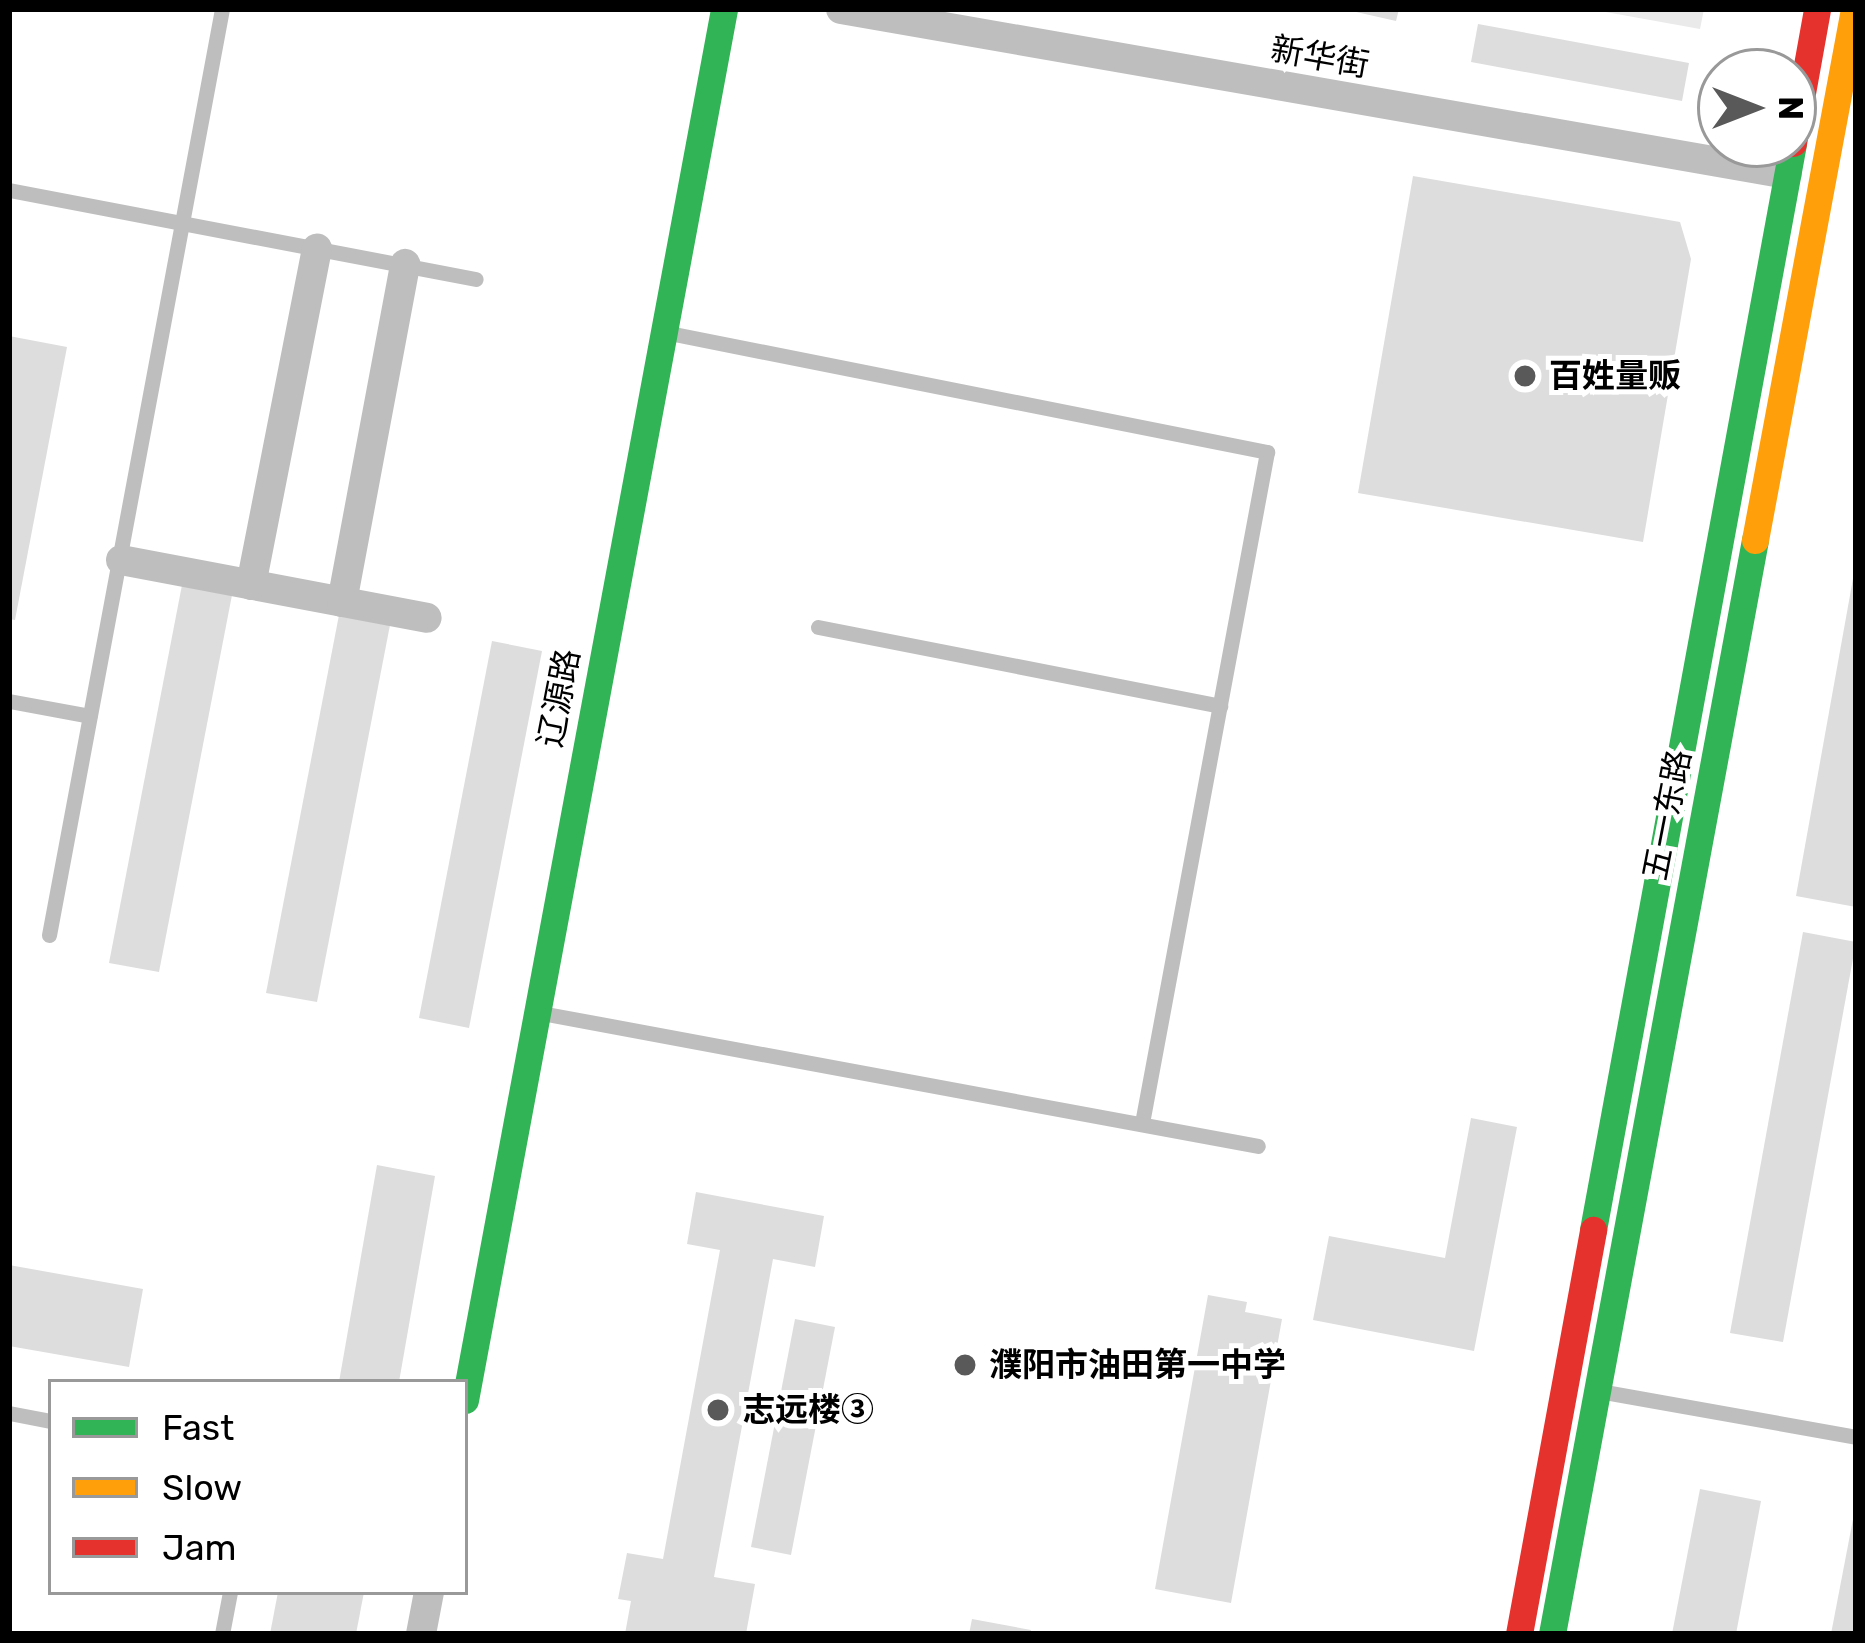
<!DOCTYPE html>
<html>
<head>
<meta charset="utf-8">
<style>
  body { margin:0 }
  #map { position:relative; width:1865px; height:1643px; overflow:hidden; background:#fff; font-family:Rubik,"Noto Sans SC",sans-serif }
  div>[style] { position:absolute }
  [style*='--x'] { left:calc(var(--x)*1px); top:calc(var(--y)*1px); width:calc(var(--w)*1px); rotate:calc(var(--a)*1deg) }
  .green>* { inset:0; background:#eaeaea }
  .building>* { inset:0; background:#ddd }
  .lane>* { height:15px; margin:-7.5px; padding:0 7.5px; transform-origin:7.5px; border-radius:7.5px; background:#bebebe }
  .street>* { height:30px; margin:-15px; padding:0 15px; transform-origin:15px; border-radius:15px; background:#bebebe }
  .fast>* { height:27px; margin:-13.5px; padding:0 13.5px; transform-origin:13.5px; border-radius:13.5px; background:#30b455 }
  .slow>* { height:27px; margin:-13.5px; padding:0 13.5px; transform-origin:13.5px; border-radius:13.5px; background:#ff9f0a }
  .jam>* { height:27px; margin:-13.5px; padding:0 13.5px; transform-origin:13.5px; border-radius:13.5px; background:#e5322d }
  .dots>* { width:33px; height:33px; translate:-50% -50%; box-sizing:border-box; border:6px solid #fff; border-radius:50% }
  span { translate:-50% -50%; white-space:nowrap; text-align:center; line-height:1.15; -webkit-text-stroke:10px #fff; paint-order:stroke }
  .street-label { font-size:33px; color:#000 }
  .poi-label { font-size:33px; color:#000; font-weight:700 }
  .left { translate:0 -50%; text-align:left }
  .frame { position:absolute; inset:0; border:12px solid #000; pointer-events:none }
  .legend { position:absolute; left:48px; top:1379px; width:420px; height:216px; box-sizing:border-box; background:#fff; border:3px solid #999; margin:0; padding:15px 21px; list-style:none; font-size:36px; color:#000 }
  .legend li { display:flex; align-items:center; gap:24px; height:60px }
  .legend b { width:60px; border:3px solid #999 }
  .north { position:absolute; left:1697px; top:48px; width:120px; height:120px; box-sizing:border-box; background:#fff; border:3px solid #999; border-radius:50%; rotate:90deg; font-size:33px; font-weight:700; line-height:48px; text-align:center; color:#000 }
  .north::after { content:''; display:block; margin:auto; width:42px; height:54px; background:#595959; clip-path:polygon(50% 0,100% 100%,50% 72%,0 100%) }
</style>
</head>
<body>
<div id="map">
  <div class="green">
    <div style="clip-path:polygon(1589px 9px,1704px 9px,1700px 29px)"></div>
  </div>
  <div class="building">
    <div style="clip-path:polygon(1343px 9px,1399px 9px,1396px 21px)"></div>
    <div style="clip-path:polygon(1478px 24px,1689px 63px,1682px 101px,1471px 62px)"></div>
    <div style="clip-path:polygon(1413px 176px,1680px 222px,1691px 259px,1643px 542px,1358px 493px)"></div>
    <div style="clip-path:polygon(9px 336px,67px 347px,15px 620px,9px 619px)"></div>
    <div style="clip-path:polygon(1854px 573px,1856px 573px,1856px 907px,1796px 896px)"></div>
    <div style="clip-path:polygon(182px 585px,232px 595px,159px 972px,109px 963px)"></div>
    <div style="clip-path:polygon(339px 615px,390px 625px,317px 1002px,266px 993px)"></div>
    <div style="clip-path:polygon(492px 641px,542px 651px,469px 1028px,419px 1018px)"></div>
    <div style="clip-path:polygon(1803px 932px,1856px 942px,1783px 1342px,1730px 1333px)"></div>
    <div style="clip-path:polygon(1471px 1118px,1517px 1127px,1474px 1351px,1313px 1320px,1329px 1236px,1445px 1258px)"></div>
    <div style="clip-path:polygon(377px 1165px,435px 1176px,399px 1382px,339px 1382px)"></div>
    <div style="clip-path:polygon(696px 1192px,824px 1216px,815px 1267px,773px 1259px,714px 1577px,755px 1584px,746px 1634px,625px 1634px,631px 1601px,618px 1599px,627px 1553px,663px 1559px,720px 1250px,687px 1244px)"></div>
    <div style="clip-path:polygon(9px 1265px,143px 1289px,129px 1367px,9px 1346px)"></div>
    <div style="clip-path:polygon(1208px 1295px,1247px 1302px,1245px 1312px,1282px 1319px,1231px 1603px,1155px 1589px)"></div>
    <div style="clip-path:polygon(795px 1319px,835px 1327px,791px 1555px,751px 1547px)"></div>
    <div style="clip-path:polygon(1700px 1489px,1761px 1501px,1736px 1634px,1672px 1634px)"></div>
    <div style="clip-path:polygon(1854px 1514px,1856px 1634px,1831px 1634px)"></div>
    <div style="clip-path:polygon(278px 1592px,364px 1592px,356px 1634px,270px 1634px)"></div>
    <div style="clip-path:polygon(972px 1619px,1031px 1630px,1030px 1634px,969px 1634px)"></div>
  </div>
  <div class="lane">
    <div style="--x:9;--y:190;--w:475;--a:10.8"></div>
    <div style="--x:669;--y:333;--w:610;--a:11.25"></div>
    <div style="--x:1267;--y:452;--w:683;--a:100.55"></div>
    <div style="--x:818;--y:627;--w:410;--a:11.1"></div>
    <div style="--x:9;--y:701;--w:82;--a:10.5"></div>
    <div style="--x:49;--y:935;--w:942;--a:-79.42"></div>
    <div style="--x:541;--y:1013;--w:729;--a:10.51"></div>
    <div style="--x:1599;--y:1391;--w:261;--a:10.1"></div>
    <div style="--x:9;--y:1413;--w:43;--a:10.8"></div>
    <div style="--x:222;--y:1634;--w:43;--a:-79.2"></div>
  </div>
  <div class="street">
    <div style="--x:841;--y:9;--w:960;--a:9.89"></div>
    <div style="--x:121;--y:560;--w:311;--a:10.7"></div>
    <div style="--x:251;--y:585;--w:343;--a:-78.9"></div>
    <div style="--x:342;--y:602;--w:344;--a:-79.4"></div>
    <div style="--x:421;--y:1634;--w:43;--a:-79.2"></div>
  </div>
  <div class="fast">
    <div style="--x:1593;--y:1230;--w:1104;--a:-79.57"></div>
    <div style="--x:465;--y:1400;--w:1415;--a:-79.45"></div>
    <div style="--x:1552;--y:1634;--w:1113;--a:-79.49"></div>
  </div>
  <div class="slow">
    <div style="--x:1755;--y:540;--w:540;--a:-79.44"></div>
  </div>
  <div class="jam">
    <div style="--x:1793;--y:143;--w:136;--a:-79.8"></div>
    <div style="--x:1519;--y:1634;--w:411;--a:-79.6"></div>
  </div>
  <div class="dots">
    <div style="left:1525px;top:376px;background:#595959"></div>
    <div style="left:965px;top:1365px;background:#595959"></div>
    <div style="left:718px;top:1410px;background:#595959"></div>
  </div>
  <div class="street-label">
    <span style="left:1320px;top:57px;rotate:10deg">新华街</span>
    <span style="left:559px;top:698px;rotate:-79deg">辽源路</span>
    <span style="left:1667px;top:815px;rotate:-79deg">五一东路</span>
  </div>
  <div class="poi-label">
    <span class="left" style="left:1549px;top:376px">百姓量贩</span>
    <span class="left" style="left:989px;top:1365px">濮阳市油田第一中学</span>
    <span class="left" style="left:742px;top:1410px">志远楼③</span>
  </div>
  <div class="frame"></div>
  <ul class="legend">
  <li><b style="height:15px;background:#30b455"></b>Fast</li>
  <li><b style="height:15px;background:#ff9f0a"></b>Slow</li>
  <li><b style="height:15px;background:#e5322d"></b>Jam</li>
  </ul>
  <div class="north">N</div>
</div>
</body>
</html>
